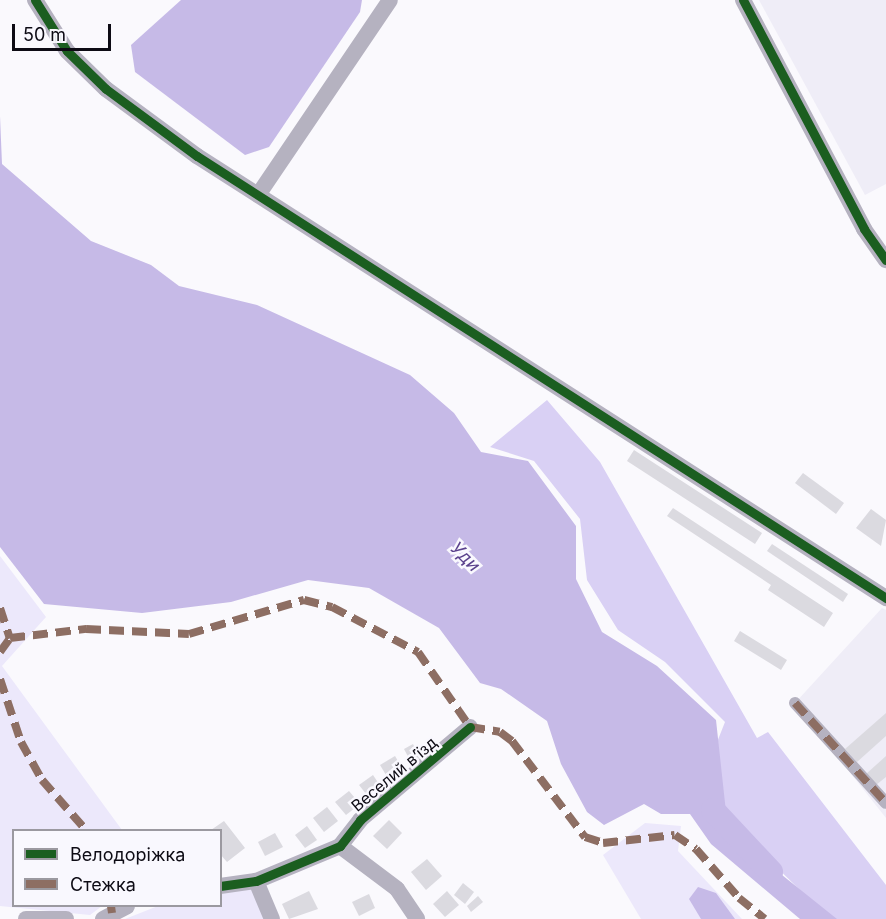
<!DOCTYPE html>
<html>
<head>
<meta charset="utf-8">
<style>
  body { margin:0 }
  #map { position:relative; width:886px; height:919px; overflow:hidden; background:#faf9fd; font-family:Inter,sans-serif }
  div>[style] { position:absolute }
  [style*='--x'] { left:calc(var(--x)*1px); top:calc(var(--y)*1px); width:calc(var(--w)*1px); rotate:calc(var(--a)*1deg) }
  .built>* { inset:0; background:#efedf7 }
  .green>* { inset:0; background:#ece8fb }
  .forest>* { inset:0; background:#d9d0f4 }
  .water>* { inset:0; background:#c6bae7 }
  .river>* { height:24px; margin:-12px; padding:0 12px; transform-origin:12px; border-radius:12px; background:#c6bae7 }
  .building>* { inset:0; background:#dbdae0 }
  .pedestrian>* { height:12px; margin:-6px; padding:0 6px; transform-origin:6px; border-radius:6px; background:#b5b2c0 }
  .minor>* { height:16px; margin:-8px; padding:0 8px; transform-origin:8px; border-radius:8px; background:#b5b2c0 }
  .quiet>* { height:8px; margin-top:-4px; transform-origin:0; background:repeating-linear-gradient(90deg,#8d6e63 0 15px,transparent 0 23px) }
  .cycleway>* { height:9px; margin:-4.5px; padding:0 4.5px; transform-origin:4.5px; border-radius:4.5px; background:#1b5e20 }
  span { translate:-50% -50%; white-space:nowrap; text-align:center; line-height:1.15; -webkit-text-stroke:5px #f9f8fe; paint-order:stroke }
  .street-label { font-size:16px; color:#0d0b14 }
  .water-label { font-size:18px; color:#5b428d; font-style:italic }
  .legend { position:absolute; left:12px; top:829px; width:210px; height:78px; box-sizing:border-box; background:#f9f8fe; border:2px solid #9b99a0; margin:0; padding:8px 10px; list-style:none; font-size:18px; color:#0d0b14 }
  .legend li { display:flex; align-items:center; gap:12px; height:30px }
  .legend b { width:30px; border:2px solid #9b99a0 }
  .scale { position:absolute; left:12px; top:24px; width:99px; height:27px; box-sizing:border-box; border:3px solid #0d0b14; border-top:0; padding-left:8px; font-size:18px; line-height:21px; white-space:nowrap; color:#0d0b14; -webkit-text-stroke:4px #f9f8fe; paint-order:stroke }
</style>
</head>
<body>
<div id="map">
  <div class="built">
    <div style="clip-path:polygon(759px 0,886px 0,886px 184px,865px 195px)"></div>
    <div style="clip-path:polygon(882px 608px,886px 610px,886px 818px,795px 703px)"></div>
  </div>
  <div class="green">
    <div style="clip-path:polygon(0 556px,46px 617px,2px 666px,122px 830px,14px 830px,14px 906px,102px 906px,90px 915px,0 906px)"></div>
    <div style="clip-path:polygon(645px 823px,681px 826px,678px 851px,742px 919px,641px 919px,603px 855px)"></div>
    <div style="clip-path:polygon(254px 889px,266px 919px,125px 919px,158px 906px,220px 906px,221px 893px)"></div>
  </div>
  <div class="forest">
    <div style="clip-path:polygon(547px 400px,600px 462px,757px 738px,768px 732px,886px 885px,886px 919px,836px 919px,810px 900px,751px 842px,702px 780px,725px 722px,665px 662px,618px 630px,587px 580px,580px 519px,534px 461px,490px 447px)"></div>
  </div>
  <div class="water">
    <div style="clip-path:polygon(181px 0,362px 0,360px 12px,269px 147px,245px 155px,135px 72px,131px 45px)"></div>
    <div style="clip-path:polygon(0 116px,2px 164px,91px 241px,151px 265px,179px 286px,257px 305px,410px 375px,454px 413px,481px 452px,528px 461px,576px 526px,576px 579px,602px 632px,657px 666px,716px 720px,726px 812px,737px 839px,837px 919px,800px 919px,711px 844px,690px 814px,661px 814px,644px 804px,604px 825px,587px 812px,561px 764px,547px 721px,501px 689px,480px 683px,439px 628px,369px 588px,308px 580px,231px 602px,142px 613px,44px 604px,0 547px)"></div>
    <div style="clip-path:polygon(698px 887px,716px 893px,735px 919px,701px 919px,689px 899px)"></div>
  </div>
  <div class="river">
    <div style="--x:713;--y:810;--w:85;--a:46.9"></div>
  </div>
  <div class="building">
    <div style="clip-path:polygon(634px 450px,762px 533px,755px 544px,627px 461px)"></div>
    <div style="clip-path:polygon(803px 473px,844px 503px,836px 514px,795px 483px)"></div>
    <div style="clip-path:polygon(673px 508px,833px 613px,824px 627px,768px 590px,771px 585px,667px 516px)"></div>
    <div style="clip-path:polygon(871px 509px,886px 520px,881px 546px,856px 528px)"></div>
    <div style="clip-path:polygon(772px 544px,848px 594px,843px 602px,767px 551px)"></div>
    <div style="clip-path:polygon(740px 631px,787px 660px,781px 670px,734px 641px)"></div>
    <div style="clip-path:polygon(886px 713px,886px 736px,857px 762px,845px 749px)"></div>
    <div style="clip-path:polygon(413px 744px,422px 762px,413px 766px,404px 749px)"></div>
    <div style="clip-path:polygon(395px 756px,404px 771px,389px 780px,380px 765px)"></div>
    <div style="clip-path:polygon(886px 756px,886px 777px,876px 785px,866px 774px)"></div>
    <div style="clip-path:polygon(373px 775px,383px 790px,370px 799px,359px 785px)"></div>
    <div style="clip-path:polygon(349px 791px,360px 804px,346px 815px,335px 802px)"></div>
    <div style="clip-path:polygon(327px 807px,338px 821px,324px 832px,313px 818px)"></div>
    <div style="clip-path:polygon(389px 820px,402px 833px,387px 849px,373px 836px)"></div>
    <div style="clip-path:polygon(224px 821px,245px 848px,227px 862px,220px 854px,220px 830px,211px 830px)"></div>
    <div style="clip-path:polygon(307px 826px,317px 840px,305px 848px,295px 835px)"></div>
    <div style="clip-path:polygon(275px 833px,283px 847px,265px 856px,258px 842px)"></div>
    <div style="clip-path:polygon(427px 859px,442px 876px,426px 890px,411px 872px)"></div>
    <div style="clip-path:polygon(463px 883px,474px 892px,465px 904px,454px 895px)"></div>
    <div style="clip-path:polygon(309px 891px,318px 909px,289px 919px,282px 904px)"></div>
    <div style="clip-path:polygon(447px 891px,459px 905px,445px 917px,433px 904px)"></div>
    <div style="clip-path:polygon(369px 894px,375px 908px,359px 916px,352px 902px)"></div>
    <div style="clip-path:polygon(478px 896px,483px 902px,471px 912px,467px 906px)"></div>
  </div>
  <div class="pedestrian">
    <div style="--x:795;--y:703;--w:135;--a:47.7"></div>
  </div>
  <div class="minor">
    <div style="--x:35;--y:0;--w:60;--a:57.9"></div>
    <div style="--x:67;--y:51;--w:54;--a:44.3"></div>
    <div style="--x:106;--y:89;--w:113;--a:36.4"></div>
    <div style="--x:197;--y:156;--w:819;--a:32.68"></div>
    <div style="--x:743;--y:0;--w:259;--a:62.1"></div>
    <div style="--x:864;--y:229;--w:38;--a:55"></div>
    <div style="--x:258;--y:195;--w:235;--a:-55.9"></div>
    <div style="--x:340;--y:846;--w:71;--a:37"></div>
    <div style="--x:397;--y:889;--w:36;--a:56"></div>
    <div style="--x:256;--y:881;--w:41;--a:67.2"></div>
    <div style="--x:220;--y:886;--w:36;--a:-8"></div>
    <div style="--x:256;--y:881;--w:91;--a:-22.6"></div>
    <div style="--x:340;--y:846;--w:33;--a:-52"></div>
    <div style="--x:360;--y:820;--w:144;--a:-40.2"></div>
    <div style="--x:26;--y:919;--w:40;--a:0"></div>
    <div style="--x:103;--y:919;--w:27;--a:-28"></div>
  </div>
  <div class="quiet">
    <div style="--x:0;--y:608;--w:32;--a:72"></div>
    <div style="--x:0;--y:652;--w:17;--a:-54"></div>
    <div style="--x:10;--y:638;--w:77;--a:-6.8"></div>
    <div style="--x:86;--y:629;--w:103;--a:2.8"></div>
    <div style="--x:189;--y:634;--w:120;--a:-16.5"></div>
    <div style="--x:304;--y:600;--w:29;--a:14"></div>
    <div style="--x:332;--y:607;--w:97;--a:27.6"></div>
    <div style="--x:418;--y:652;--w:91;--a:55.3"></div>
    <div style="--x:470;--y:727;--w:30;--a:9"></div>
    <div style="--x:500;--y:732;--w:15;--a:37"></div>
    <div style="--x:512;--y:741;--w:121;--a:52.8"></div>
    <div style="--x:585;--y:837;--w:19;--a:18"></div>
    <div style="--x:603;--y:843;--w:72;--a:-6.3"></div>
    <div style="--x:675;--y:835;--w:25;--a:34"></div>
    <div style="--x:696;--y:849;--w:65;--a:48.7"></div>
    <div style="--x:739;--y:898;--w:33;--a:39"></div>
    <div style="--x:0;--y:679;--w:66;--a:71.6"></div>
    <div style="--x:21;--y:742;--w:43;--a:61.1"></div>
    <div style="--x:42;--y:780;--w:67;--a:48.7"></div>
    <div style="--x:795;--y:703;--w:135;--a:47.7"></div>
    <div style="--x:111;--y:906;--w:7;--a:82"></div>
  </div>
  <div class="cycleway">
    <div style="--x:35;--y:0;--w:60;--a:57.9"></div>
    <div style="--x:67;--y:51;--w:54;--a:44.3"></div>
    <div style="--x:106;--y:89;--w:113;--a:36.4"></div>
    <div style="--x:197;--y:156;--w:819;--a:32.68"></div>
    <div style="--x:743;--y:0;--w:259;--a:62.1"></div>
    <div style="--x:864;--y:229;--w:38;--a:55"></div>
    <div style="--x:220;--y:886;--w:36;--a:-8"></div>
    <div style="--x:256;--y:881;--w:91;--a:-22.6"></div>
    <div style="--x:340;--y:846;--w:33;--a:-52"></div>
    <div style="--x:360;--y:820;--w:144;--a:-40.2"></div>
  </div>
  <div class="street-label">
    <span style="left:394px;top:774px;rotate:-40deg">Веселий в’їзд</span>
  </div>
  <div class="water-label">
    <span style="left:465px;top:557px;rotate:45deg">Уди</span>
  </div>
  <ul class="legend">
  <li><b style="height:8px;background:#1b5e20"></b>Велодоріжка</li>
  <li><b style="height:8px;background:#8d6e63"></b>Стежка</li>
  </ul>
  <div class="scale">50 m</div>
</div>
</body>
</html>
